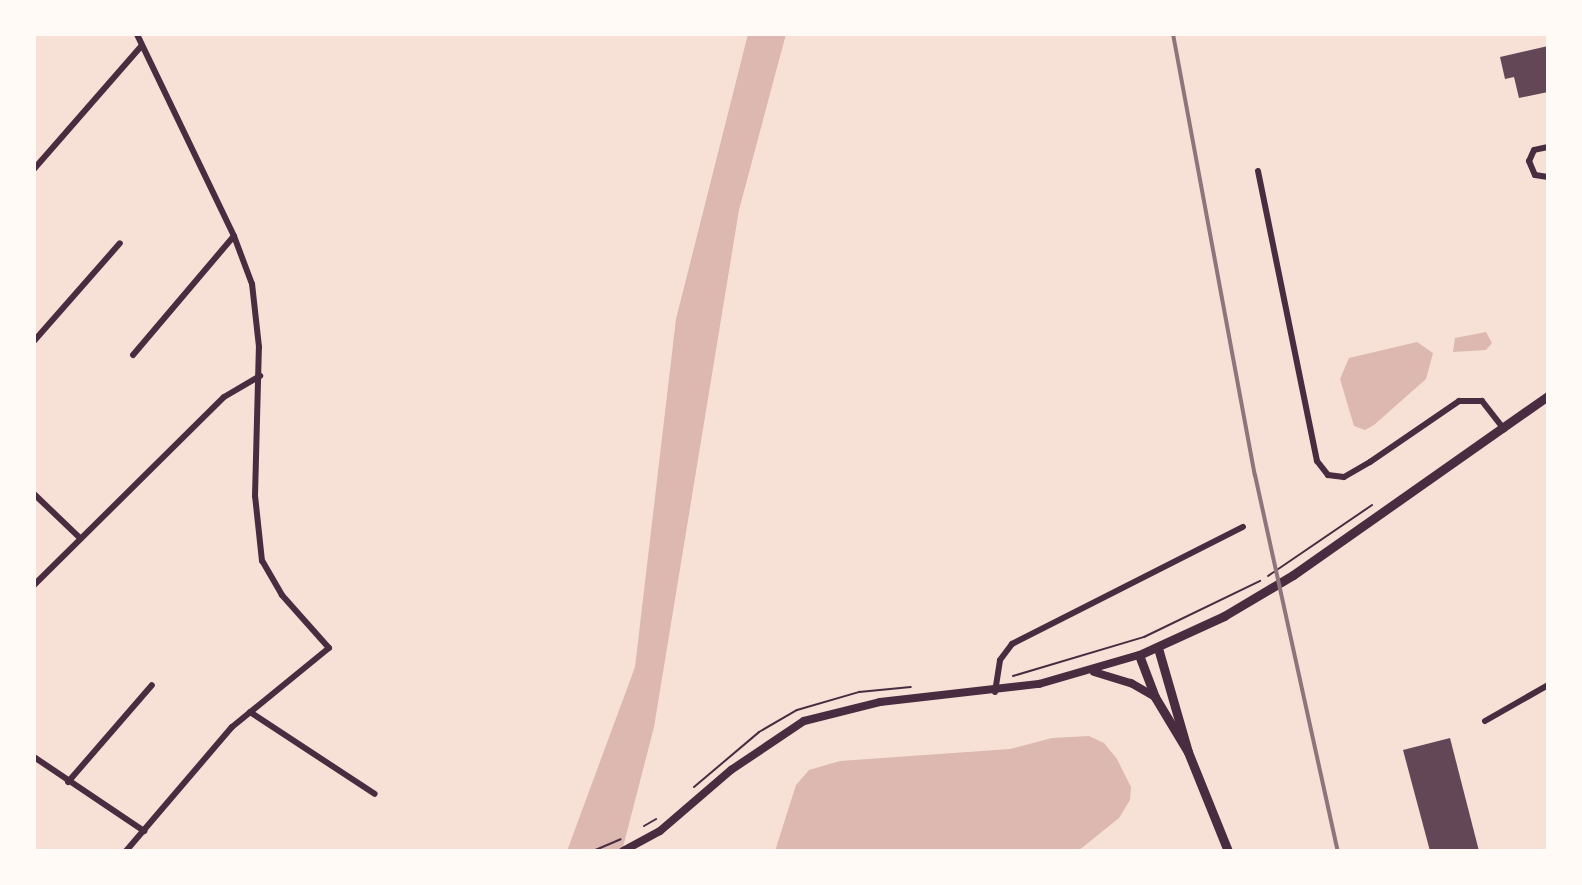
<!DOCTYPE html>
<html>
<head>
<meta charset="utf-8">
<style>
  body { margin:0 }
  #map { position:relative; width:1582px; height:885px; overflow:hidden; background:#f7e1d7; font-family:"Roboto Serif",serif }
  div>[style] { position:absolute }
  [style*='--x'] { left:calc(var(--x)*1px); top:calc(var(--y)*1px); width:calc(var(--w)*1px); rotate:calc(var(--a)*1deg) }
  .water>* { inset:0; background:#dcb8b0 }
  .building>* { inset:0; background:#644757 }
  .path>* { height:2px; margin:-1px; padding:0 1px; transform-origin:1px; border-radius:1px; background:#4a2c40 }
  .minor>* { height:6px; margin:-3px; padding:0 3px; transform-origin:3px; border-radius:3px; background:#4a2c40 }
  .secondary>* { height:8px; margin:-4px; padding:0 4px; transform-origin:4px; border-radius:4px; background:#4a2c40 }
  .primary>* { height:9px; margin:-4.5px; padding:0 4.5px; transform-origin:4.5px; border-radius:4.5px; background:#4a2c40 }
  .rail>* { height:4px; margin:-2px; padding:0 2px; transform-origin:2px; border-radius:2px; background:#8f747c }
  span { translate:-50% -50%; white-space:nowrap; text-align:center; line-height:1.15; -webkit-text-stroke:7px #fffaf5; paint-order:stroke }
  .frame { position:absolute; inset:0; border:36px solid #fffaf5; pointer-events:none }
</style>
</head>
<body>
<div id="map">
  <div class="water">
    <div style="clip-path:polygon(748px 34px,786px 34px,739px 210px,654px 727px,622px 851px,567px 851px,635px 667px,676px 319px)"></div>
    <div style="clip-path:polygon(1486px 332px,1492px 343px,1486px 350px,1453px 352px,1455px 338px)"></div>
    <div style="clip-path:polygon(1417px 342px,1433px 353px,1426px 379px,1374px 425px,1365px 430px,1354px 426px,1340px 379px,1349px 358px)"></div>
    <div style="clip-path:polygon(1089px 736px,1104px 743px,1117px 759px,1131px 787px,1130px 800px,1119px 818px,1078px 851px,775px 851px,796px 785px,809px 770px,840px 761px,1010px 749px,1052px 738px)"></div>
  </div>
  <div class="building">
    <div style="clip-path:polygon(1548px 46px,1548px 92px,1519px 98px,1514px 77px,1505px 79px,1500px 57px)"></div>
    <div style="clip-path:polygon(1450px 738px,1479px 851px,1430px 851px,1403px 750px)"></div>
  </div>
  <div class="path">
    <div style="--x:1268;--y:576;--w:126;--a:-34.3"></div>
    <div style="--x:1013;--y:676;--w:137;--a:-16.6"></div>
    <div style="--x:1144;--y:637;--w:129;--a:-25.8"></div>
    <div style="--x:694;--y:787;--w:85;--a:-40.2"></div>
    <div style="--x:759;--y:732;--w:44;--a:-30.1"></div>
    <div style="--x:797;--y:710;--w:65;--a:-16.2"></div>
    <div style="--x:859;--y:692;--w:52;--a:-5.5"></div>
    <div style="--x:644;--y:826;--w:14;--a:-30"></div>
    <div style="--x:593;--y:851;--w:30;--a:-23"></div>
  </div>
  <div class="minor">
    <div style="--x:1548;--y:147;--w:14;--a:168"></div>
    <div style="--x:1534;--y:150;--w:12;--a:114"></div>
    <div style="--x:1529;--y:161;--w:15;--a:67"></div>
    <div style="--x:1535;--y:175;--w:13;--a:9"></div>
    <div style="--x:34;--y:169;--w:164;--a:-48.9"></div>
    <div style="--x:1258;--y:171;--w:296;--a:78.5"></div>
    <div style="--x:1317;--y:461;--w:18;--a:52"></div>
    <div style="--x:1328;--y:475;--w:16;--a:7"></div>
    <div style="--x:1344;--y:477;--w:30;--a:-30"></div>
    <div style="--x:1370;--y:462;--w:108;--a:-34.4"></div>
    <div style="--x:1459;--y:401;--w:23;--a:0"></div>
    <div style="--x:1482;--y:401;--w:36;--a:52"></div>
    <div style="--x:34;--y:341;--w:130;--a:-48.7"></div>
    <div style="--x:133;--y:355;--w:156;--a:-49.7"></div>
    <div style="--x:34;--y:494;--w:62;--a:43.7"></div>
    <div style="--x:34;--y:585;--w:267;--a:-44.7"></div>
    <div style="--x:224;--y:397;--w:42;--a:-30.3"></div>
    <div style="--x:995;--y:692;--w:32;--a:-81"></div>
    <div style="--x:1000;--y:660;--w:20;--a:-53"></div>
    <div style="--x:1012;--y:644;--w:259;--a:-26.9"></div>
    <div style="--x:250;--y:712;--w:149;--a:33.3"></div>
    <div style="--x:1485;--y:721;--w:73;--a:-29.7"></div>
    <div style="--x:34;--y:757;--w:133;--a:33.9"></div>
    <div style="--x:68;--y:782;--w:128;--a:-49.1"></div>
    <div style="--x:126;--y:851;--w:163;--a:-49.5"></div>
    <div style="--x:232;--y:727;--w:125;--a:-39.2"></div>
    <div style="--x:329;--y:648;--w:71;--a:-131.6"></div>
    <div style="--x:282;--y:595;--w:39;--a:-120"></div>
    <div style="--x:262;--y:561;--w:65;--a:-96.1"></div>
    <div style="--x:255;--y:496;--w:149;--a:-88.5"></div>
    <div style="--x:259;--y:347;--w:63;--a:-96.3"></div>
    <div style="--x:252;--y:284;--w:51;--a:-110.6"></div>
    <div style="--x:234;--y:236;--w:224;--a:-115.7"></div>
  </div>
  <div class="secondary">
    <div style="--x:1094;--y:672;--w:39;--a:17"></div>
    <div style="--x:1131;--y:683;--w:28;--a:30"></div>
    <div style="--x:623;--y:851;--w:42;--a:-28.4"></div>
    <div style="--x:660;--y:831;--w:94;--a:-40.7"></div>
    <div style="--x:731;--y:770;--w:88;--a:-33.9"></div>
    <div style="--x:804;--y:721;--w:78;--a:-14"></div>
    <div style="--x:880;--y:702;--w:160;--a:-6.5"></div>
    <div style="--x:1039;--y:684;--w:104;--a:-16.2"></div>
  </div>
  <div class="primary">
    <div style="--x:1158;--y:648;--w:108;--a:73.9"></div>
    <div style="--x:1188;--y:752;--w:107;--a:68"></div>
    <div style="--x:1188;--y:752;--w:64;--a:-121"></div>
    <div style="--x:1155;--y:697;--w:45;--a:-110.9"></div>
    <div style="--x:1139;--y:655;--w:94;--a:-24.6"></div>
    <div style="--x:1224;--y:616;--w:80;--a:-30.7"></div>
    <div style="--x:1293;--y:575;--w:312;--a:-35.1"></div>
  </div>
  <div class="rail">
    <div style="--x:1173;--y:34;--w:449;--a:79.5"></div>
    <div style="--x:1255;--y:475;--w:385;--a:77.6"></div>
  </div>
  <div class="frame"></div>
</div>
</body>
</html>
